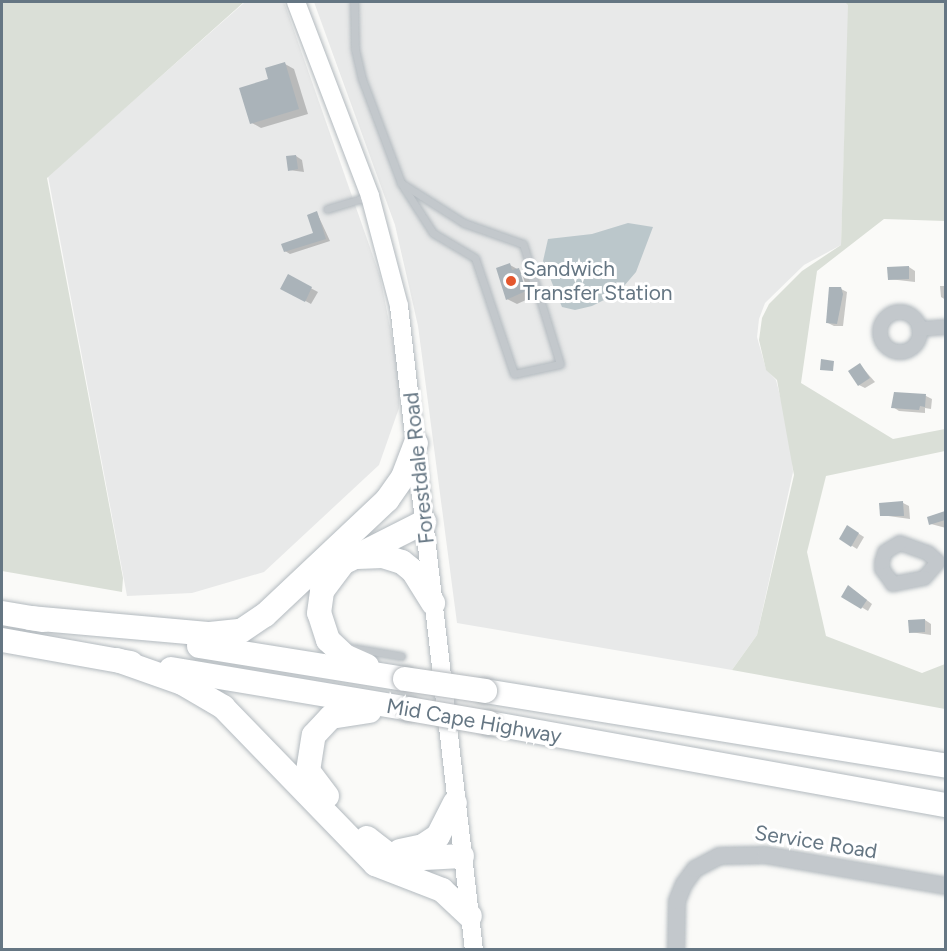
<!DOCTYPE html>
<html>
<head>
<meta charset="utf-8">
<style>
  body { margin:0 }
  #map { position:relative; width:947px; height:951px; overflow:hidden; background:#fafaf8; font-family:Figtree,sans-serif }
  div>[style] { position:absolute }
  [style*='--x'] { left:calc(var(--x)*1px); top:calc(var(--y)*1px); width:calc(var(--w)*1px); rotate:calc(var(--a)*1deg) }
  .built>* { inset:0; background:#e8e9e9 }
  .green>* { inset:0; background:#dadfd7 }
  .water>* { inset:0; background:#bbc7cb }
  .shadow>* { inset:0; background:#0003 }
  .building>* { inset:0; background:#aab3b9 }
  .roads { filter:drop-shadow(0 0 2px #b3babf) drop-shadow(0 0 2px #b3babf) }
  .service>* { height:7px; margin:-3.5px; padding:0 3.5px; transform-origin:3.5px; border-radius:3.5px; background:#c3c8cc }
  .minor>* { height:14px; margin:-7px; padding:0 7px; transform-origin:7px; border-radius:7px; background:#c3c8cc }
  .minor>.ring { margin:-7px; padding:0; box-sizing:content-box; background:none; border:14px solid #c3c8cc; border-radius:50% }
  .tertiary>* { height:16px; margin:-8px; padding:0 8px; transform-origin:8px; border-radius:8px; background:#c3c8cc }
  .secondary>* { height:18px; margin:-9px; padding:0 9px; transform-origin:9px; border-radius:9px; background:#fff }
  .motorway>* { height:24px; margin:-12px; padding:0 12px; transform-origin:12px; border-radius:12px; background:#fff }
  .bridges { filter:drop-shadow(0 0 2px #b4b9bd) drop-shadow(0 0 2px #b4b9bd) }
  .motorway-bridge>* { height:24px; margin:-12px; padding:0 12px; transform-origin:12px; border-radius:12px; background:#fff }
  .dots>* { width:16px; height:16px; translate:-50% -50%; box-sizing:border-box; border:3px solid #fff; border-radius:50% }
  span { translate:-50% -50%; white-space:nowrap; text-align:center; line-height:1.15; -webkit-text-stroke:6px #fff; paint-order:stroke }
  .poi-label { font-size:21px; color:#657683 }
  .left { translate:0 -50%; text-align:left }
  .street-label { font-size:21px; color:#657683 }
  .frame { position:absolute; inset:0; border:3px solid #657683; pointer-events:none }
</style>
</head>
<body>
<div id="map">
  <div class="built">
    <div style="clip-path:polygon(245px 2px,284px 2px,380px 276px,399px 373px,399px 408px,379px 465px,264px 572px,192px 593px,127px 596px,48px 176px)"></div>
    <div style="clip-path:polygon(314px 2px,849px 2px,841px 245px,804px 265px,765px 303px,759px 319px,757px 337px,766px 369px,776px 380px,790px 435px,793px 472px,757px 635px,732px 670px,457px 623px,418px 326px,395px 225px)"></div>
  </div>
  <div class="green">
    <div style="clip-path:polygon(2px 2px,244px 2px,47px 178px,123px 578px,122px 592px,2px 571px)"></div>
    <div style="clip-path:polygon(845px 2px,945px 2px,945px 221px,884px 219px,817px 271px,801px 383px,893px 439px,945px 429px,945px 451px,826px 476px,807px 552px,826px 636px,922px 673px,945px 664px,945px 709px,732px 670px,757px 635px,794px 475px,777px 380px,766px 370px,759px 340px,762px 318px,769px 304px,802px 271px,841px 245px,848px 5px)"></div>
  </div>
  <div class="water">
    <div style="clip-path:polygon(628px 223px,653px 227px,636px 272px,618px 293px,592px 306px,575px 310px,562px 307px,543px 261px,548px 239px,592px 234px)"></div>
  </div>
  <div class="shadow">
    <div style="clip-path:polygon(285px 64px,294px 69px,308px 114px,261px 128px,252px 123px,270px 80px)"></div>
    <div style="clip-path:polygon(296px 156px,302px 160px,304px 172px,289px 170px)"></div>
    <div style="clip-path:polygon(317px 213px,330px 241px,290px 254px,285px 251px,315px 234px)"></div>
    <div style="clip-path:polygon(evenodd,510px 265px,528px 275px,535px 296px,517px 304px,507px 299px,510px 265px,519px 274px,522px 274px,530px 298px,527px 299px,519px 274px)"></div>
    <div style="clip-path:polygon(909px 267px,915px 271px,915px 282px,889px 279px)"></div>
    <div style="clip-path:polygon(288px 276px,318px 292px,311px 304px,282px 288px)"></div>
    <div style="clip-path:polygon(940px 286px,946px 286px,946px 300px,941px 297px)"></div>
    <div style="clip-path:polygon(841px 289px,847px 292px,843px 326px,834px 326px,828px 323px)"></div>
    <div style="clip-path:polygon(860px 365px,875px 382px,865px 388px,859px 385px)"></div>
    <div style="clip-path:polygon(895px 394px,926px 396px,932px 399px,931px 409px,925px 408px,925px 413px,899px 411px,893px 407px)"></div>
    <div style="clip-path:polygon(903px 503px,909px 506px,910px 519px,881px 515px)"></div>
    <div style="clip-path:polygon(946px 513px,946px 528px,931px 524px,929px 518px)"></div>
    <div style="clip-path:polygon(848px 527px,864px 537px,857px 549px,841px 539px)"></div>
    <div style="clip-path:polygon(854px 590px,872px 604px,868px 611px,843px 596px)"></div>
    <div style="clip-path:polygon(925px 620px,931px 624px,931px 635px,910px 632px)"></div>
  </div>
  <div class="building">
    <div style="clip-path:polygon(285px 62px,299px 109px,250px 124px,239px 88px,268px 79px,265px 68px)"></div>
    <div style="clip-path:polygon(296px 155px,298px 169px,288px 171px,286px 156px)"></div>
    <div style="clip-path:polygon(317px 211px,326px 239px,284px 252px,281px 244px,313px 233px,307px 215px)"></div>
    <div style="clip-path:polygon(510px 263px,512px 270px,519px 268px,526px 291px,506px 300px,496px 268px)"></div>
    <div style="clip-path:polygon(909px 266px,909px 279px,888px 280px,887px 267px)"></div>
    <div style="clip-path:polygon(288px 274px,312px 287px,305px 302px,280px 289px)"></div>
    <div style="clip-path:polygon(829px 287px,841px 287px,843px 294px,837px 324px,826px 323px)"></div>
    <div style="clip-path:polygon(821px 359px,834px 361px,833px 371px,820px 370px)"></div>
    <div style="clip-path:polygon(860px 363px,870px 378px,858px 386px,848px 371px)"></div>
    <div style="clip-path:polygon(894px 392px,926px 394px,925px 407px,920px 406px,919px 410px,891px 408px)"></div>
    <div style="clip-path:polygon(903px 501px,904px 516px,880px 516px,879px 503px)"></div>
    <div style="clip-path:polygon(945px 511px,945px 520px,929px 525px,927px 517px)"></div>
    <div style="clip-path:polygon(847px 525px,859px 533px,851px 547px,839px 539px)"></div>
    <div style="clip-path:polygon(848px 585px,867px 600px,861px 609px,841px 597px)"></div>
    <div style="clip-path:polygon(925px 619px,925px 632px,909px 633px,908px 620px)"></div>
  </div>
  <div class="roads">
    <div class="service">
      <div style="--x:354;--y:2;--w:47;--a:88.8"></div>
      <div style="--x:355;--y:49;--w:31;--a:77"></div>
      <div style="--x:362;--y:79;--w:111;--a:69.4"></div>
      <div style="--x:401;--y:183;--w:59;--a:57.4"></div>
      <div style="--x:433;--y:233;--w:49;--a:30.8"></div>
      <div style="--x:475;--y:258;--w:122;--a:71.4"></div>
      <div style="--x:514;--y:374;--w:47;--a:-12.3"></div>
      <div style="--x:560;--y:364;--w:126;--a:-107.1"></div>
      <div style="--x:523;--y:244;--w:63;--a:-160.4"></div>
      <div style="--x:464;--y:223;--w:75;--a:-147.6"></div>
      <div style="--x:327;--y:209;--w:45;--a:-16.8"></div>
      <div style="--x:353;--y:648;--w:49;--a:9.5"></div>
    </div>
    <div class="minor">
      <div class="ring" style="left:880px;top:312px;width:26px;height:26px"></div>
      <div style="--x:919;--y:329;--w:27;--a:-4"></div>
      <div style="--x:900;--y:543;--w:30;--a:20"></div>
      <div style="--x:928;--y:553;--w:13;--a:42"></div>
      <div style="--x:938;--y:562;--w:21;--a:131"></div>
      <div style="--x:924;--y:578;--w:32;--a:169"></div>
      <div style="--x:893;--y:584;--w:19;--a:-126"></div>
      <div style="--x:882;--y:569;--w:7;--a:-90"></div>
      <div style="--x:882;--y:562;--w:10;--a:-73"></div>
      <div style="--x:885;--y:552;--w:17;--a:-31"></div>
    </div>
    <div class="tertiary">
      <div style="--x:676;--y:950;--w:49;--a:-88.8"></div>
      <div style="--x:677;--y:901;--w:18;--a:-68"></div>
      <div style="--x:684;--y:884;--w:19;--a:-54"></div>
      <div style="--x:695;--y:869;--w:27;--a:-28"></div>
      <div style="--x:719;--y:856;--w:46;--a:-1.2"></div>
      <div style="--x:765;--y:855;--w:184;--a:9.7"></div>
    </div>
    <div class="secondary">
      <div style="--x:296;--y:2;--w:208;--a:69.1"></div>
      <div style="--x:370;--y:196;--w:114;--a:75.2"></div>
      <div style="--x:399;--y:306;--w:648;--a:83.36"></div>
    </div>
    <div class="motorway">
      <div style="--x:357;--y:557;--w:26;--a:-2"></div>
      <div style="--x:383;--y:556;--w:20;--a:18"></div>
      <div style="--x:402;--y:562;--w:14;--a:39"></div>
      <div style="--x:413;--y:571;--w:38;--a:58"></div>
      <div style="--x:2;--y:613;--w:42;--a:9.7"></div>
      <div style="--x:30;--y:618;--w:181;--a:5.1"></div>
      <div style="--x:210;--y:634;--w:31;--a:-6"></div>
      <div style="--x:241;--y:631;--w:29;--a:-34"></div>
      <div style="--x:265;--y:615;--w:168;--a:-43.3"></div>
      <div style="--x:387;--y:500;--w:28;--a:-55"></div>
      <div style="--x:403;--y:477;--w:36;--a:-69"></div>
      <div style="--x:2;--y:640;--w:131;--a:10.1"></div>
      <div style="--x:199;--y:646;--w:209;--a:9.1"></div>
      <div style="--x:117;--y:660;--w:69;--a:19.5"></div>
      <div style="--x:182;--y:683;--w:48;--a:30.3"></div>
      <div style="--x:223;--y:707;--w:219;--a:45.9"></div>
      <div style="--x:375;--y:864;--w:72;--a:21.2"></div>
      <div style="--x:442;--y:890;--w:38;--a:43"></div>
      <div style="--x:367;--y:666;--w:24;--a:-156"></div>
      <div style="--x:345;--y:656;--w:23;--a:-137"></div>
      <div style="--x:328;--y:640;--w:28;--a:-108"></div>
      <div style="--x:319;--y:613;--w:22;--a:-82"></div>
      <div style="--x:322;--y:591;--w:35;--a:-53"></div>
      <div style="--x:343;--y:563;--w:91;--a:-26.8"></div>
      <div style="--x:171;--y:669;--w:241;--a:9.5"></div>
      <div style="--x:485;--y:691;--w:467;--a:9.2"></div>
      <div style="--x:489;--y:723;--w:464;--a:10.2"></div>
      <div style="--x:327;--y:796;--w:31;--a:-127"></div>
      <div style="--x:308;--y:771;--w:36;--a:-81"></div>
      <div style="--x:314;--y:735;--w:25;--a:-47"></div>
      <div style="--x:331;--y:717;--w:39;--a:-9"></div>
      <div style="--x:367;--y:838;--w:24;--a:38"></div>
      <div style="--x:386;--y:853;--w:20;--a:18"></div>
      <div style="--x:405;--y:859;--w:57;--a:-3"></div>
      <div style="--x:400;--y:851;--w:24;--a:-12"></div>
      <div style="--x:423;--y:846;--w:18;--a:-34"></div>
      <div style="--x:438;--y:836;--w:37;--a:-63"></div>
    </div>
  </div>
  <div class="bridges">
    <div class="motorway-bridge">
      <div style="--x:405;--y:679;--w:81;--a:8.5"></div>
      <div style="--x:409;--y:709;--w:81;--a:9.9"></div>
    </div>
  </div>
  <div class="dots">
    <div style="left:511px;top:281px;background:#e4572e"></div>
  </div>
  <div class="poi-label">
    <span class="left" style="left:523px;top:281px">Sandwich<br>Transfer Station</span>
  </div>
  <div class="street-label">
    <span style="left:419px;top:468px;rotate:-96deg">Forestdale Road</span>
    <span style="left:474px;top:721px;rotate:10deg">Mid Cape Highway</span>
    <span style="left:816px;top:842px;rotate:9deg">Service Road</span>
  </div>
  <div class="frame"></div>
</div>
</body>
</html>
